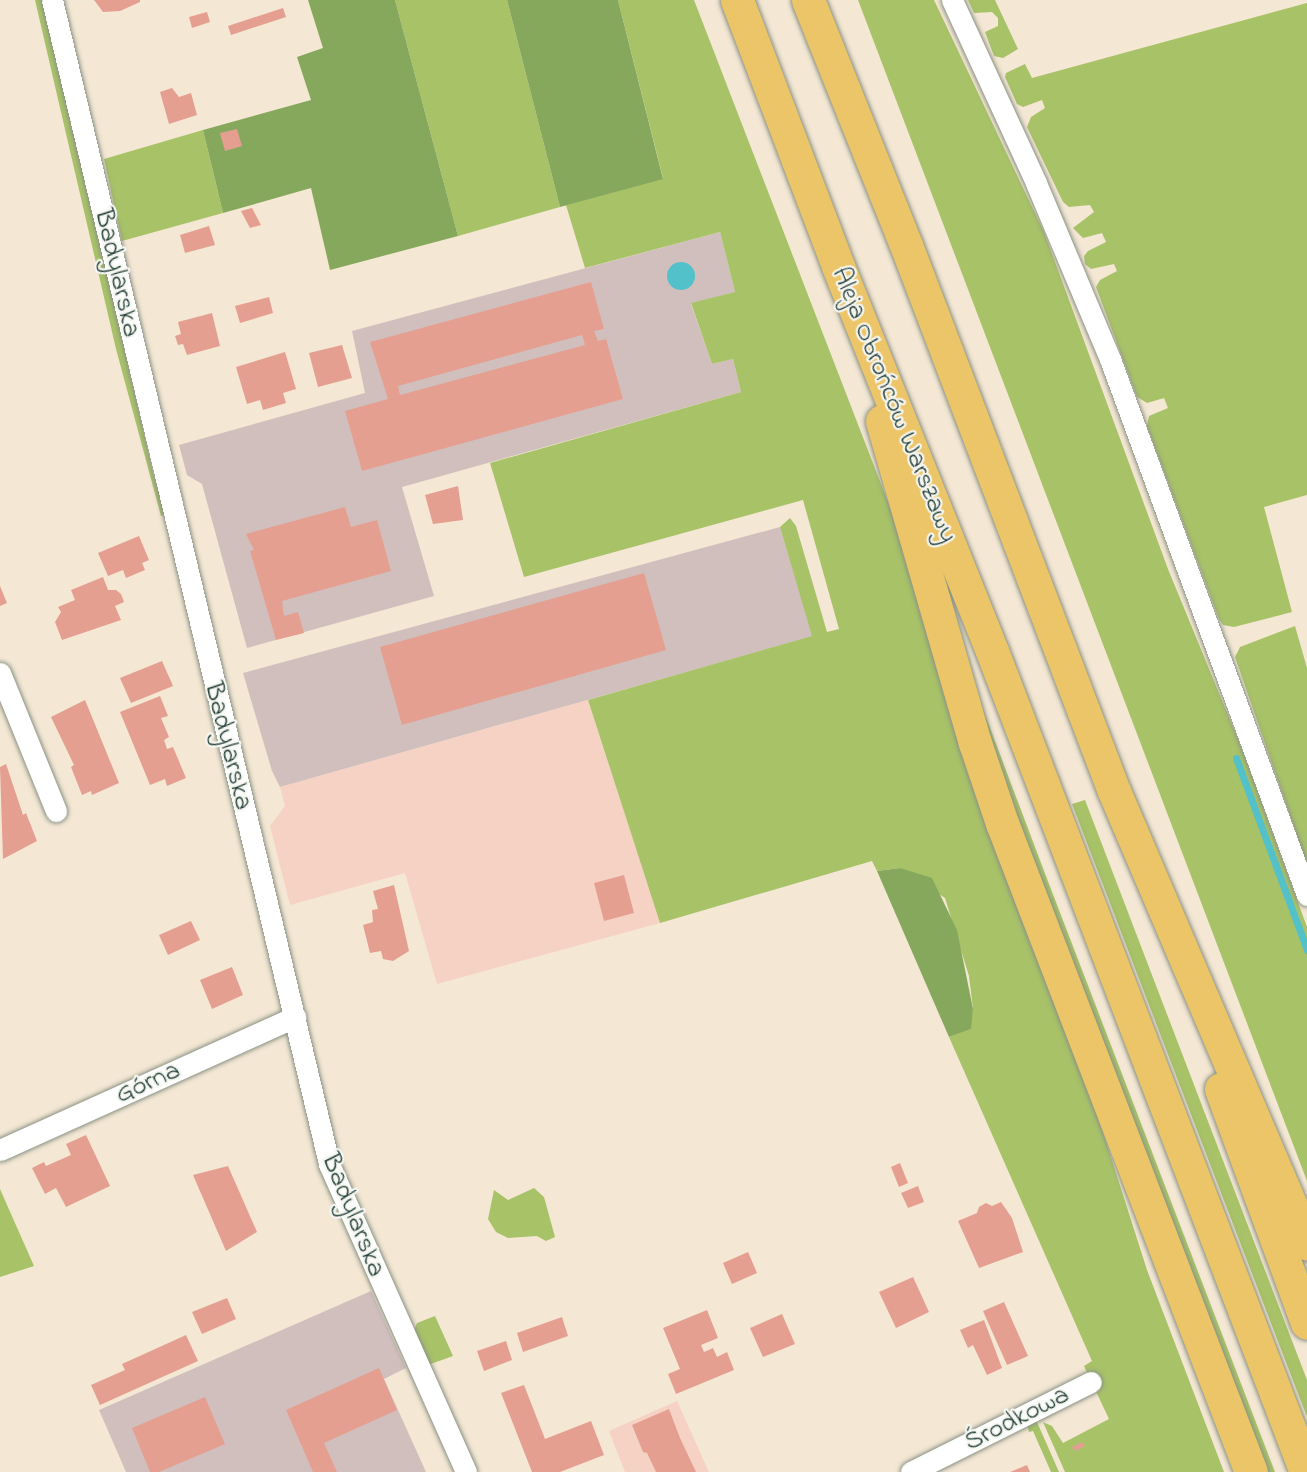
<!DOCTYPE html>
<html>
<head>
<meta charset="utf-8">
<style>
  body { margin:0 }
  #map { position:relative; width:1307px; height:1472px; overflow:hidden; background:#f4e7d4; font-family:"Indie Flower",sans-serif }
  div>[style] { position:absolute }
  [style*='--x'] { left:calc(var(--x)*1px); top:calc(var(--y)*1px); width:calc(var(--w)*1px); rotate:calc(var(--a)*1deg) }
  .built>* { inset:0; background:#f6d2c4 }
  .industrial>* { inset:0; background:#d1bfbe }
  .green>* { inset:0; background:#a8c268 }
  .forest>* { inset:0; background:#86a85c }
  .water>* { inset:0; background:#53c1c9 }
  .round { border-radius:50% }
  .stream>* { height:7px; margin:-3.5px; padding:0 3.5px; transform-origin:3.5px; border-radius:3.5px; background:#53c1c9 }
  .building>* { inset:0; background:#e59f91 }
  .roads { filter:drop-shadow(0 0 2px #8a9284) drop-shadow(0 0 2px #8a9284) }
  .street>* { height:21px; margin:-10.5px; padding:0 10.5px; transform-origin:10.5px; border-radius:10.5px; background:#fff }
  .primary>* { height:33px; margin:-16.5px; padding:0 16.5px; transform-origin:16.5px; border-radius:16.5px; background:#edc569 }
  .highway>* { height:33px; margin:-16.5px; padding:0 16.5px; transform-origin:16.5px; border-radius:16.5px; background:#edc569 }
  span { translate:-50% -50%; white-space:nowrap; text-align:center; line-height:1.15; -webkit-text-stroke:4.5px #f6f6f2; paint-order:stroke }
  .street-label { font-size:27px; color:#1f3d34 }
</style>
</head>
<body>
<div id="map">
  <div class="built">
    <div style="clip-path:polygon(588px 700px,660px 923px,437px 984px,405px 873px,290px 905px,270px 826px,285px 806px,280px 787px)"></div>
    <div style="clip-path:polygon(677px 1401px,709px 1472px,625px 1472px,609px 1431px)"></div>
  </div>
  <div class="industrial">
    <div style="clip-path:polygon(720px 232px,735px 292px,691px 304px,712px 364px,733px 359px,741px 392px,402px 487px,434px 596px,247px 648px,202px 484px,187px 475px,179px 445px,365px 393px,352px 331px)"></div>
    <div style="clip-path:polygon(780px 527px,813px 636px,280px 787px,272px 771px,243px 673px)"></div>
    <div style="clip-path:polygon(371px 1291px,406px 1368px,384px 1379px,426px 1472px,126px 1472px,99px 1410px)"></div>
  </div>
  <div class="green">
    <div style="clip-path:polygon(35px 0,44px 0,153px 473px,166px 515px,161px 516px,116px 349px)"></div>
    <div style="clip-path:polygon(395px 0,507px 0,560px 207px,458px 236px)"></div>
    <div style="clip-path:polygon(618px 0,694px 0,893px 515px,1084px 1073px,1147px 1270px,1224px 1472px,1065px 1472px,1043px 1422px,1052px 1426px,1063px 1443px,1109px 1419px,1084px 1366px,1092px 1361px,949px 1037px,970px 1029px,973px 1009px,969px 976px,945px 898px,900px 868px,877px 871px,872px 861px,660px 923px,588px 700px,812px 636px,780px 527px,790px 518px,796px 526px,827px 632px,839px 629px,803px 500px,524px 577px,490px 463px,741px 392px,733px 359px,712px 364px,691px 303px,735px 292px,720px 232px,585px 268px,566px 205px,663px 178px)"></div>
    <div style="clip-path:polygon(858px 0,934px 0,1044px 232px,1168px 569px,1244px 754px,1307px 927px,1307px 1181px)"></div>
    <div style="clip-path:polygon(968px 0,995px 0,1018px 49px,1003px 58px,994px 56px,985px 32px,998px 26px,998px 18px,992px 12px,974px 13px)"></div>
    <div style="clip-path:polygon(1307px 3px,1307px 495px,1264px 507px,1292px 612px,1234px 627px,1223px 625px,1219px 619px,1147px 426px,1149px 416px,1168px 408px,1164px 398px,1147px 403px,1137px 397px,1096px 287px,1100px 280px,1117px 271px,1114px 264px,1091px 269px,1085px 264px,1084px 256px,1088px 251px,1106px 242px,1102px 233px,1083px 238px,1073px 228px,1094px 212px,1090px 205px,1069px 207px,1063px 202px,1027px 127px,1031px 117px,1045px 108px,1042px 100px,1023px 107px,1017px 104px,1005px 77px,1006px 73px,1025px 64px,1032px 78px)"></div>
    <div style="clip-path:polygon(203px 130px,223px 213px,122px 241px,104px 159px)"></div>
    <div style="clip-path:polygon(1295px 626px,1307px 668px,1307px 864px,1235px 657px,1240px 647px)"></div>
    <div style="clip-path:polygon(973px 683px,1044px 871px,1275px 1472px,1263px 1472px,981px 735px)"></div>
    <div style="clip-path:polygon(1085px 800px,1307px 1380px,1307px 1417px,1072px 804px)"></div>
    <div style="clip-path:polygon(534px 1188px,544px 1197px,555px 1237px,546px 1241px,537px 1236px,508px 1238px,496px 1232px,488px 1219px,494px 1190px,508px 1200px)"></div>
    <div style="clip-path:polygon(0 1189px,34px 1266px,0 1277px)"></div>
    <div style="clip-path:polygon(435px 1316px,453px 1356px,428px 1365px,413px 1333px,417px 1323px)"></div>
    <div style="clip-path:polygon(1037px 1422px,1059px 1472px,1051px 1472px,1033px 1431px,1029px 1432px,1027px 1425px)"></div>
  </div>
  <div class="forest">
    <div style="clip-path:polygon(308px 0,395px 0,458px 236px,330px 270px,311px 188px,223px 213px,203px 130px,311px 100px,297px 57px,323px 48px)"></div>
    <div style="clip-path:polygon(507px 0,618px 0,663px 179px,560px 207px)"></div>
    <div style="clip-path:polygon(900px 868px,932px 878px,957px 930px,973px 1009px,971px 1029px,949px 1037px,877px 871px)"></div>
  </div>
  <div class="water">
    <div class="round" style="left:667px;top:262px;width:28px;height:28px"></div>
  </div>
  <div class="stream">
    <div style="--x:1236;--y:758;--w:205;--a:69.7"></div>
  </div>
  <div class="building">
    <div style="clip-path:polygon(94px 0,140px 0,140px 2px,120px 11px,103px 12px)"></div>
    <div style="clip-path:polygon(283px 8px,286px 17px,231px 35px,228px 26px)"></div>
    <div style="clip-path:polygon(207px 12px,210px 22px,192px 28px,189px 17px)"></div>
    <div style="clip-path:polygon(172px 88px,179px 97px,191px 93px,197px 115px,169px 124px,160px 92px)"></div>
    <div style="clip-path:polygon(237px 129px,242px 146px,225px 151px,220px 133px)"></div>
    <div style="clip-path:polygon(252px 208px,261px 225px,250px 228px,241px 211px)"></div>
    <div style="clip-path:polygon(209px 226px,215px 245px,185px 253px,180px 235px)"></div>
    <div style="clip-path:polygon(evenodd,591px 282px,604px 329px,594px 331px,598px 341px,606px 339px,623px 399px,362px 471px,345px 411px,388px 399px,370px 342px,591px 282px,582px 335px,585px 345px,400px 395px,398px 386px,582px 335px)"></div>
    <div style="clip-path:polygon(269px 297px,273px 313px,240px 323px,235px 306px)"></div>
    <div style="clip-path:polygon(212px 313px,220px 346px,187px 355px,183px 344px,178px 345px,175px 336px,181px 334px,178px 322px)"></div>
    <div style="clip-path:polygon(342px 345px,352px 378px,318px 387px,309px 353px)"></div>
    <div style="clip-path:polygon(285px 352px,296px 389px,283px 393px,286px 403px,263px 410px,260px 400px,247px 404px,236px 367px)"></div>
    <div style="clip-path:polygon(458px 486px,463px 520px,433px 524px,425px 495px)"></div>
    <div style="clip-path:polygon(345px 507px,351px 527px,377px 520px,391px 571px,282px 601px,284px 616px,298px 612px,304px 633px,276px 640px,250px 551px,254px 550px,246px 534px)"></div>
    <div style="clip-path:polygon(139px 536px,149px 560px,142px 563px,145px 570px,126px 578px,123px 570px,108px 576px,98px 553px)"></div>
    <div style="clip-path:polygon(644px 573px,666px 650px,402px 725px,380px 647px)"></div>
    <div style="clip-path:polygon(103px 577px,108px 590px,116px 590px,121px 594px,124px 602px,115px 606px,121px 620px,62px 640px,55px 622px,61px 612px,58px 607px,75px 600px,71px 590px)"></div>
    <div style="clip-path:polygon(0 586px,7px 603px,0 606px)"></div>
    <div style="clip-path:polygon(162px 661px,173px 686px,131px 703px,120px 678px)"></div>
    <div style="clip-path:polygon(160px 696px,168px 716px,161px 718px,169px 737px,164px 740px,167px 749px,173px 747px,186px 778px,167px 786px,165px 779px,150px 785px,120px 712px)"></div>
    <div style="clip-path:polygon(85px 700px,119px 783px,92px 795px,91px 791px,82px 795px,71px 767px,74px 765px,51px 717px)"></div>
    <div style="clip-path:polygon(6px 764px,23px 815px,26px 813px,37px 841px,3px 859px,0 767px)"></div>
    <div style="clip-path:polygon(624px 875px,634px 913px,604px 921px,594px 883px)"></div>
    <div style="clip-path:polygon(394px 885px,409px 951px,393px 961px,383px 959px,381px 951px,370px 953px,363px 925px,373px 922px,372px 910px,378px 909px,373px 891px)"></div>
    <div style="clip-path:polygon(191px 921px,200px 940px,168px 955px,159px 935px)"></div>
    <div style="clip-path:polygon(232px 967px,243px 995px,212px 1009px,200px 980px)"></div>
    <div style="clip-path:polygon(86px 1135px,110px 1186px,66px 1207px,56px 1188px,45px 1194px,32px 1168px,44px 1162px,46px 1166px,71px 1155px,66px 1144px)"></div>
    <div style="clip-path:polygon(900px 1163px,908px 1183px,899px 1187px,891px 1167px)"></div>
    <div style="clip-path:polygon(228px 1166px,257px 1232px,226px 1251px,193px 1175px)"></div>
    <div style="clip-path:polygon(918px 1186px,924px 1202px,908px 1208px,901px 1193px)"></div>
    <div style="clip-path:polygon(1001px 1202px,1012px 1218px,1023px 1252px,979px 1268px,958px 1221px,977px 1213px,979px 1207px,986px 1203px,992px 1206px)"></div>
    <div style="clip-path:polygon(748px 1252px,757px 1273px,732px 1284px,723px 1263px)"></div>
    <div style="clip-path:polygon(913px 1277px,929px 1312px,896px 1328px,879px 1292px)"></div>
    <div style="clip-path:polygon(227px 1298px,236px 1319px,202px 1334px,192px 1312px)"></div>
    <div style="clip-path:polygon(1004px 1302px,1028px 1356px,1007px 1365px,983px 1311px)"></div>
    <div style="clip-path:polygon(707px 1310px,718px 1338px,701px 1345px,704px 1352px,713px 1348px,717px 1357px,727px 1352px,734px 1370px,676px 1394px,668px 1374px,680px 1369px,663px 1328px)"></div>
    <div style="clip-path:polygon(782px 1314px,795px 1344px,763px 1357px,750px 1328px)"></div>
    <div style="clip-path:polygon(562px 1317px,568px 1336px,523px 1352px,517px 1333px)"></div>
    <div style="clip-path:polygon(984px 1320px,1002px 1368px,987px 1375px,973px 1345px,968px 1348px,960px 1330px)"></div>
    <div style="clip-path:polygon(186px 1335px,198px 1361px,100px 1405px,91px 1385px,125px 1370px,122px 1364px)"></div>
    <div style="clip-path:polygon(506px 1341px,512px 1360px,484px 1371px,477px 1351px)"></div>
    <div style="clip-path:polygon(379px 1368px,397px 1410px,324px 1443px,337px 1472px,313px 1472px,286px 1410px)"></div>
    <div style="clip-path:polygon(524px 1385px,545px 1439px,591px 1421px,604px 1455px,560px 1472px,532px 1472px,501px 1393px)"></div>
    <div style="clip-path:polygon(205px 1397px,225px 1444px,159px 1472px,150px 1472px,132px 1428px)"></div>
    <div style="clip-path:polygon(669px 1409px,680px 1438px,696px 1472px,656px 1472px,647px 1453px,643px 1452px,632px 1425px)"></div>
    <div style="clip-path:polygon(1082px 1442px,1085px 1446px,1075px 1451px,1072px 1447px)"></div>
    <div style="clip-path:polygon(1027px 1465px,1030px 1472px,1010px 1472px)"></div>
  </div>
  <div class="roads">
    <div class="street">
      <div style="--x:52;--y:0;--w:1197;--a:76.61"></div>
      <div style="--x:329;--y:1164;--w:337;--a:66"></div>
      <div style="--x:952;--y:0;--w:201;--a:65.3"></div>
      <div style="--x:1036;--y:183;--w:191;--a:67.2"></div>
      <div style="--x:1110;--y:359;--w:571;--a:69.82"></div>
      <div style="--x:0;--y:673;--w:149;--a:67.9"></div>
      <div style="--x:0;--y:1150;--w:324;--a:-24.3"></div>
      <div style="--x:911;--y:1472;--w:201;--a:-26.6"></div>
    </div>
    <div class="primary">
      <div style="--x:737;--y:0;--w:285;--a:69.2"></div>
      <div style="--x:808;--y:0;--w:264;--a:68.2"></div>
    </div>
    <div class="highway">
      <div style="--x:906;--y:245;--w:584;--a:69.15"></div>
      <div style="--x:1114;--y:791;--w:492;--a:66.9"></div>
      <div style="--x:838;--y:266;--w:415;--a:68.2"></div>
      <div style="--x:992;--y:651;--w:879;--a:69.07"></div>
      <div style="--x:882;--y:421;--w:335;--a:73.9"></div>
      <div style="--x:975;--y:743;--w:84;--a:71.4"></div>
      <div style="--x:1002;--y:823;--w:695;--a:69.01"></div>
      <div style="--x:1221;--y:1089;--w:249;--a:69.8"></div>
    </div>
  </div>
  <div class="street-label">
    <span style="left:117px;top:273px;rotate:77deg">Badylarska</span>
    <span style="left:894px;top:405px;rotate:68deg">Aleja Obrońców Warszawy</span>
    <span style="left:228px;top:746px;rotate:76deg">Badylarska</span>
    <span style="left:148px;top:1083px;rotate:-24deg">Górna</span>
    <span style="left:353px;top:1215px;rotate:68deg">Badylarska</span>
    <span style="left:1017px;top:1419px;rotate:-27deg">Środkowa</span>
  </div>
</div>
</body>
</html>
